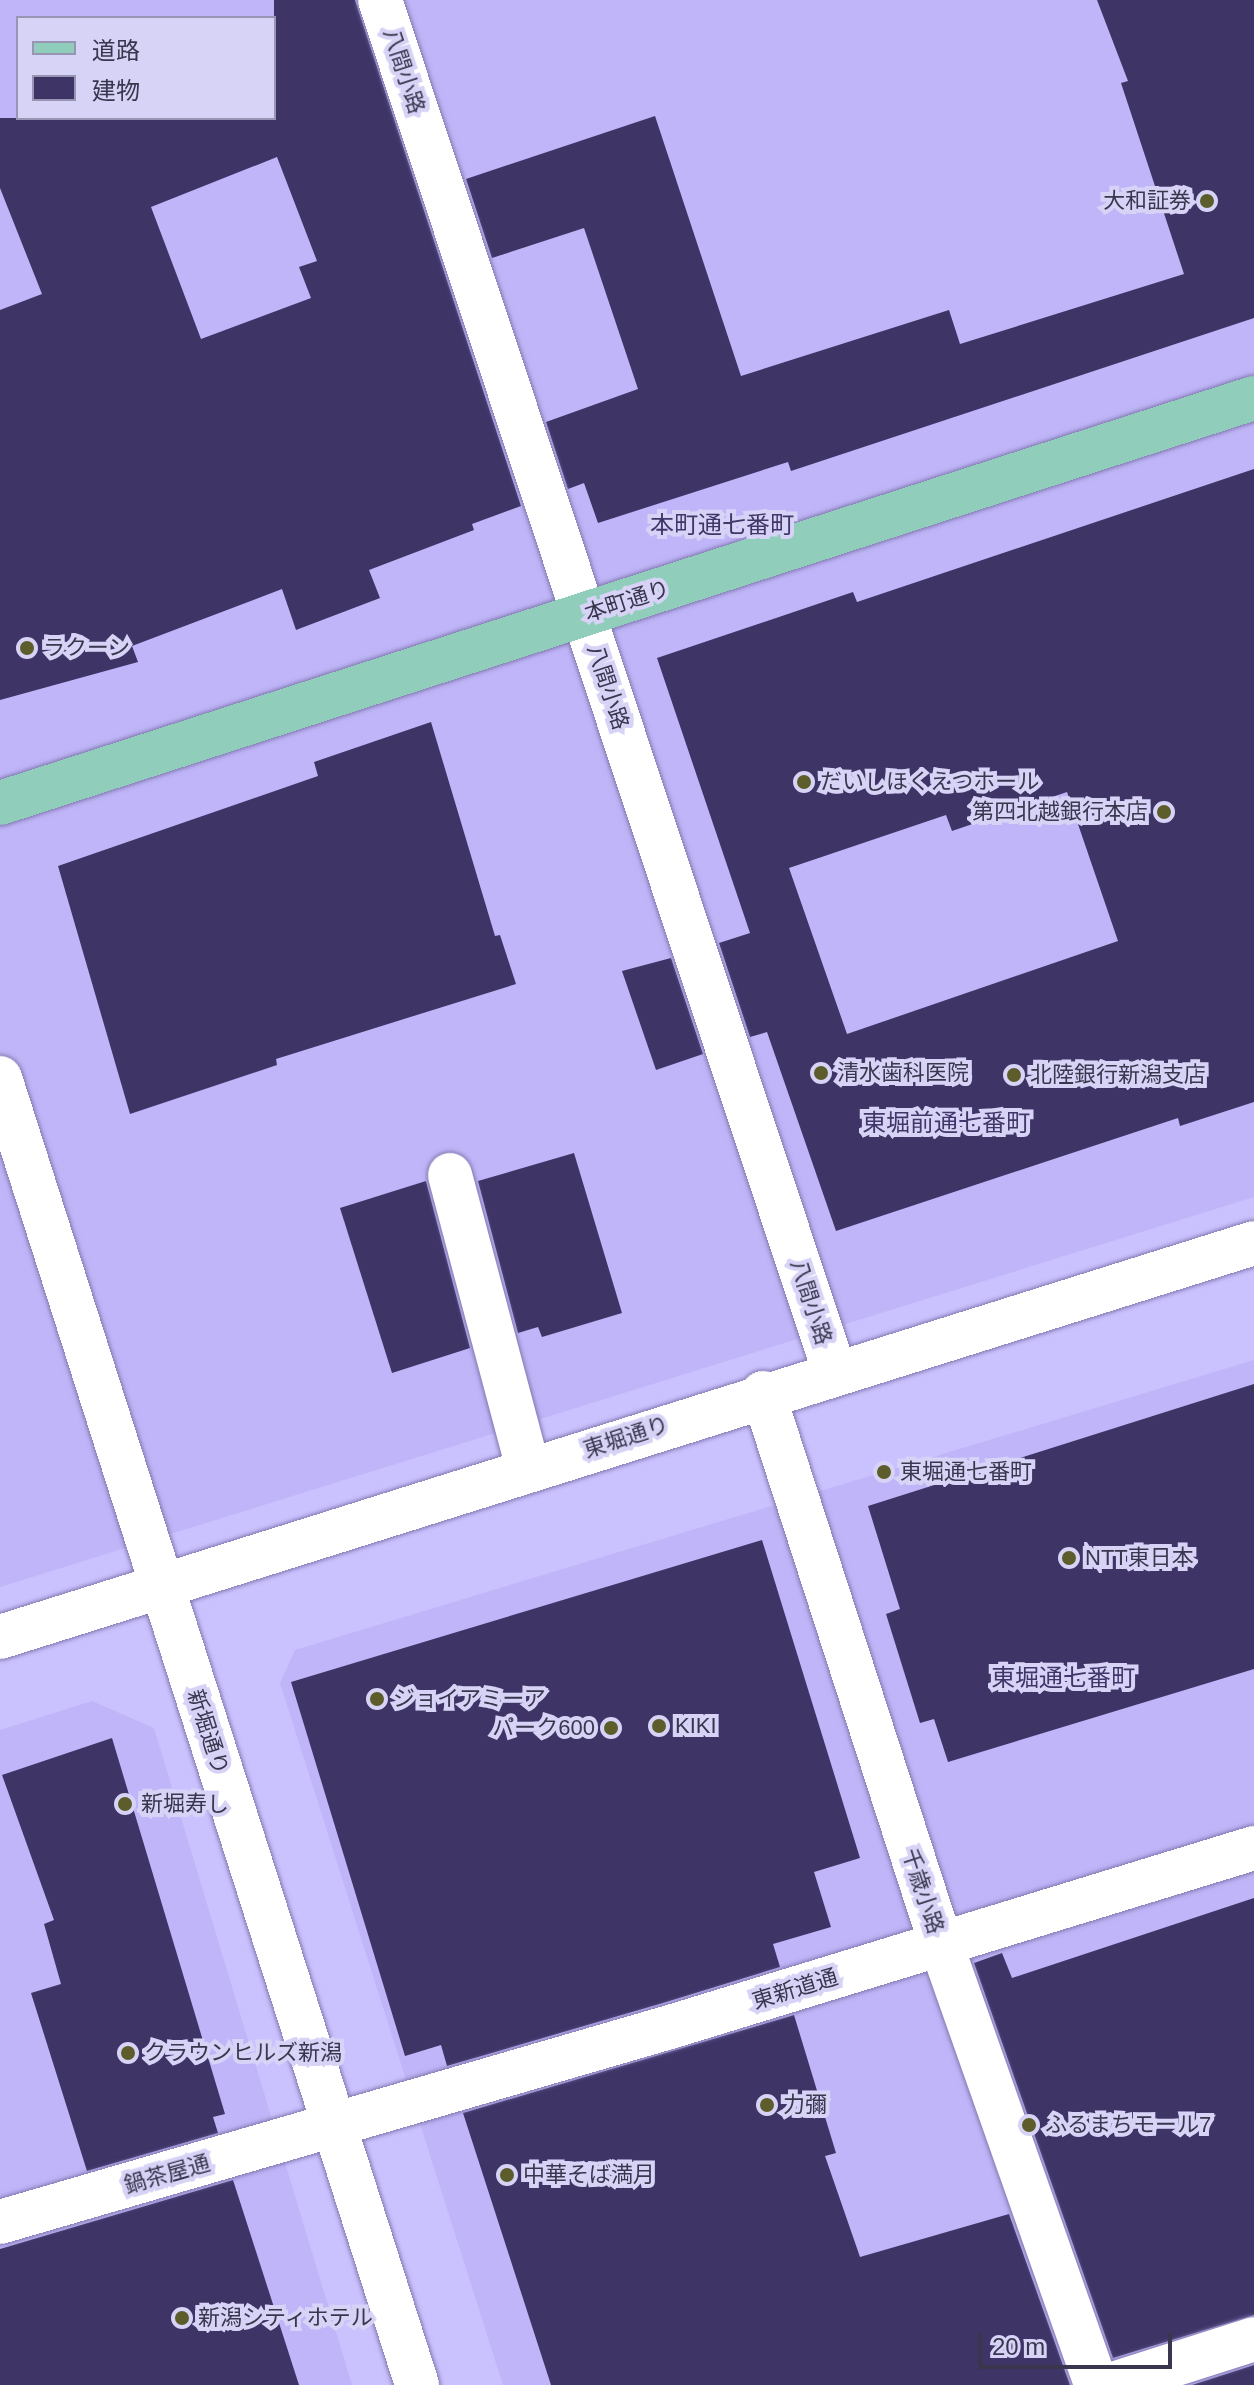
<!DOCTYPE html>
<html>
<head>
<meta charset="utf-8">
<style>
  body { margin:0 }
  #map { position:relative; width:1254px; height:2385px; overflow:hidden; background:#cac2fe; font-family:Arial,"Noto Sans JP",sans-serif }
  div>[style] { position:absolute }
  [style*='--x'] { left:calc(var(--x)*1px); top:calc(var(--y)*1px); width:calc(var(--w)*1px); rotate:calc(var(--a)*1deg) }
  .built>* { inset:0; background:#bfb5f8 }
  .building>* { inset:0; background:#3e3466 }
  .roads { filter:drop-shadow(0 0 2px #8179b0) drop-shadow(0 0 2px #8179b0) }
  .minor>* { height:44px; margin:-22px; padding:0 22px; transform-origin:22px; border-radius:22px; background:#fff }
  .major>* { height:44px; margin:-22px; padding:0 22px; transform-origin:22px; border-radius:22px; background:#91cdbb }
  .dots>* { width:22px; height:22px; translate:-50% -50%; box-sizing:border-box; border:4px solid #d7d3f7; border-radius:50% }
  span { translate:-50% -50%; white-space:nowrap; text-align:center; line-height:1.15; -webkit-text-stroke:8px #d7d3f7; paint-order:stroke }
  .street-label { font-size:22px; color:#39364e }
  .poi-label { font-size:22px; color:#39364e }
  .right { translate:-100% -50%; text-align:right }
  .left { translate:0 -50%; text-align:left }
  .neighbourhood-label { font-size:24px; color:#403668 }
  .legend { position:absolute; left:16px; top:16px; width:260px; height:104px; box-sizing:border-box; background:#d7d3f7; border:2px solid #9894b3; margin:0; padding:10px 14px; list-style:none; font-size:24px; color:#39364e }
  .legend li { display:flex; align-items:center; gap:16px; height:40px }
  .legend b { width:40px; border:2px solid #9894b3 }
  .scale { position:absolute; left:978px; top:2333px; width:194px; height:36px; box-sizing:border-box; border:4px solid #39364e; border-top:0; padding-left:10px; font-size:24px; line-height:28px; white-space:nowrap; color:#39364e; -webkit-text-stroke:6px #d7d3f7; paint-order:stroke }
</style>
</head>
<body>
<div id="map">
  <div class="built">
    <div style="clip-path:polygon(evenodd,0 0,1254px 0,1254px 1197px,0 1587px,0 0,18px 18px,274px 18px,274px 118px,18px 118px,18px 18px)"></div>
    <div style="clip-path:polygon(1254px 1360px,1254px 2385px,503px 2385px,280px 1683px,295px 1650px)"></div>
    <div style="clip-path:polygon(92px 1701px,154px 1728px,352px 2385px,0 2385px,0 1730px)"></div>
  </div>
  <div class="building">
    <div style="clip-path:polygon(evenodd,274px 0,355px 0,521px 506px,472px 524px,474px 530px,369px 570px,380px 598px,296px 630px,282px 589px,132px 646px,138px 662px,0 700px,0 310px,42px 294px,0 188px,0 118px,274px 118px,274px 0,277px 157px,317px 261px,299px 267px,311px 298px,201px 339px,151px 207px,277px 157px)"></div>
    <div style="clip-path:polygon(1097px 0,1254px 0,1254px 318px,791px 471px,788px 462px,598px 523px,584px 483px,568px 489px,546px 422px,638px 389px,584px 228px,492px 258px,466px 179px,655px 116px,741px 376px,949px 310px,960px 344px,1184px 274px,1121px 83px,1128px 81px)"></div>
    <div style="clip-path:polygon(evenodd,1254px 469px,1254px 1102px,1180px 1126px,1178px 1118px,836px 1231px,767px 1032px,750px 1037px,719px 943px,750px 933px,657px 658px,853px 592px,857px 602px,1254px 469px,1067px 792px,1118px 941px,847px 1034px,789px 868px,946px 815px,952px 831px,1067px 792px)"></div>
    <div style="clip-path:polygon(431px 722px,495px 936px,500px 935px,516px 984px,276px 1059px,277px 1065px,130px 1114px,58px 866px,318px 776px,314px 762px)"></div>
    <div style="clip-path:polygon(671px 958px,703px 1054px,656px 1070px,622px 971px)"></div>
    <div style="clip-path:polygon(574px 1153px,622px 1313px,542px 1337px,538px 1327px,518px 1333px,478px 1181px)"></div>
    <div style="clip-path:polygon(426px 1181px,470px 1348px,392px 1373px,340px 1208px)"></div>
    <div style="clip-path:polygon(1254px 1384px,1254px 1669px,948px 1762px,934px 1719px,920px 1723px,886px 1614px,900px 1609px,868px 1506px)"></div>
    <div style="clip-path:polygon(762px 1540px,860px 1858px,814px 1872px,831px 1927px,773px 1944px,780px 1967px,663px 2003px,447px 2066px,441px 2045px,405px 2056px,291px 1682px)"></div>
    <div style="clip-path:polygon(112px 1738px,225px 2114px,213px 2117px,218px 2133px,87px 2171px,31px 1993px,61px 1984px,44px 1924px,54px 1920px,2px 1775px)"></div>
    <div style="clip-path:polygon(1254px 1898px,1254px 2315px,1113px 2358px,974px 1963px,1002px 1953px,1012px 1978px)"></div>
    <div style="clip-path:polygon(794px 2015px,836px 2153px,825px 2156px,860px 2257px,1009px 2214px,1070px 2385px,551px 2385px,463px 2113px)"></div>
    <div style="clip-path:polygon(233px 2180px,299px 2385px,0 2385px,0 2249px)"></div>
    <div style="clip-path:polygon(1254px 2365px,1254px 2385px,1192px 2385px)"></div>
  </div>
  <div class="roads">
    <div class="minor">
      <div style="--x:380;--y:0;--w:1446;--a:71.67"></div>
      <div style="--x:0;--y:1078;--w:1372;--a:72.3"></div>
      <div style="--x:450;--y:1175;--w:304;--a:75.1"></div>
      <div style="--x:763;--y:1393;--w:579;--a:72.1"></div>
      <div style="--x:941;--y:1944;--w:467;--a:70.6"></div>
      <div style="--x:0;--y:1637;--w:1314;--a:-17.44"></div>
      <div style="--x:0;--y:2222;--w:698;--a:-16.23"></div>
      <div style="--x:670;--y:2027;--w:611;--a:-17.04"></div>
      <div style="--x:1110;--y:2385;--w:151;--a:-17.7"></div>
    </div>
    <div class="major">
      <div style="--x:0;--y:803;--w:1318;--a:-17.9"></div>
    </div>
  </div>
  <div class="dots">
    <div style="left:1207px;top:201px;background:#5c5d2b"></div>
    <div style="left:27px;top:648px;background:#5c5d2b"></div>
    <div style="left:804px;top:782px;background:#5c5d2b"></div>
    <div style="left:1164px;top:812px;background:#5c5d2b"></div>
    <div style="left:821px;top:1073px;background:#5c5d2b"></div>
    <div style="left:1014px;top:1075px;background:#5c5d2b"></div>
    <div style="left:884px;top:1472px;background:#5c5d2b"></div>
    <div style="left:1069px;top:1558px;background:#5c5d2b"></div>
    <div style="left:377px;top:1699px;background:#5c5d2b"></div>
    <div style="left:659px;top:1726px;background:#5c5d2b"></div>
    <div style="left:611px;top:1728px;background:#5c5d2b"></div>
    <div style="left:125px;top:1804px;background:#5c5d2b"></div>
    <div style="left:128px;top:2053px;background:#5c5d2b"></div>
    <div style="left:767px;top:2105px;background:#5c5d2b"></div>
    <div style="left:1029px;top:2125px;background:#5c5d2b"></div>
    <div style="left:507px;top:2175px;background:#5c5d2b"></div>
    <div style="left:182px;top:2318px;background:#5c5d2b"></div>
  </div>
  <div class="street-label">
    <span style="left:404px;top:71px;rotate:72deg">八間小路</span>
    <span style="left:627px;top:601px;rotate:-18deg">本町通り</span>
    <span style="left:608px;top:687px;rotate:72deg">八間小路</span>
    <span style="left:811px;top:1302px;rotate:72deg">八間小路</span>
    <span style="left:626px;top:1437px;rotate:-18deg">東堀通り</span>
    <span style="left:208px;top:1732px;rotate:72deg">新堀通り</span>
    <span style="left:923px;top:1891px;rotate:72deg">千歳小路</span>
    <span style="left:795px;top:1989px;rotate:-17deg">東新道通</span>
    <span style="left:167px;top:2174px;rotate:-16deg">鍋茶屋通</span>
  </div>
  <div class="poi-label">
    <span class="right" style="left:1191px;top:201px">大和証券</span>
    <span class="left" style="left:43px;top:648px">ラクーン</span>
    <span class="left" style="left:820px;top:782px">だいしほくえつホール</span>
    <span class="right" style="left:1148px;top:812px">第四北越銀行本店</span>
    <span class="left" style="left:837px;top:1073px">清水歯科医院</span>
    <span class="left" style="left:1030px;top:1075px">北陸銀行新潟支店</span>
    <span class="left" style="left:900px;top:1472px">東堀通七番町</span>
    <span class="left" style="left:1085px;top:1558px">NTT東日本</span>
    <span class="left" style="left:393px;top:1699px">ジョイアミーア</span>
    <span class="left" style="left:675px;top:1726px">KIKI</span>
    <span class="right" style="left:595px;top:1728px">パーク600</span>
    <span class="left" style="left:141px;top:1804px">新堀寿し</span>
    <span class="left" style="left:144px;top:2053px">クラウンヒルズ新潟</span>
    <span class="left" style="left:783px;top:2105px">力彌</span>
    <span class="left" style="left:1045px;top:2125px">ふるまちモール7</span>
    <span class="left" style="left:523px;top:2175px">中華そば満月</span>
    <span class="left" style="left:198px;top:2318px">新潟シティホテル</span>
  </div>
  <div class="neighbourhood-label">
    <span style="left:722px;top:525px">本町通七番町</span>
    <span style="left:946px;top:1123px">東堀前通七番町</span>
    <span style="left:1063px;top:1678px">東堀通七番町</span>
  </div>
  <ul class="legend">
  <li><b style="height:10px;background:#91cdbb"></b>道路</li>
  <li><b style="height:22px;background:#3e3466"></b>建物</li>
  </ul>
  <div class="scale">20 m</div>
</div>
</body>
</html>
